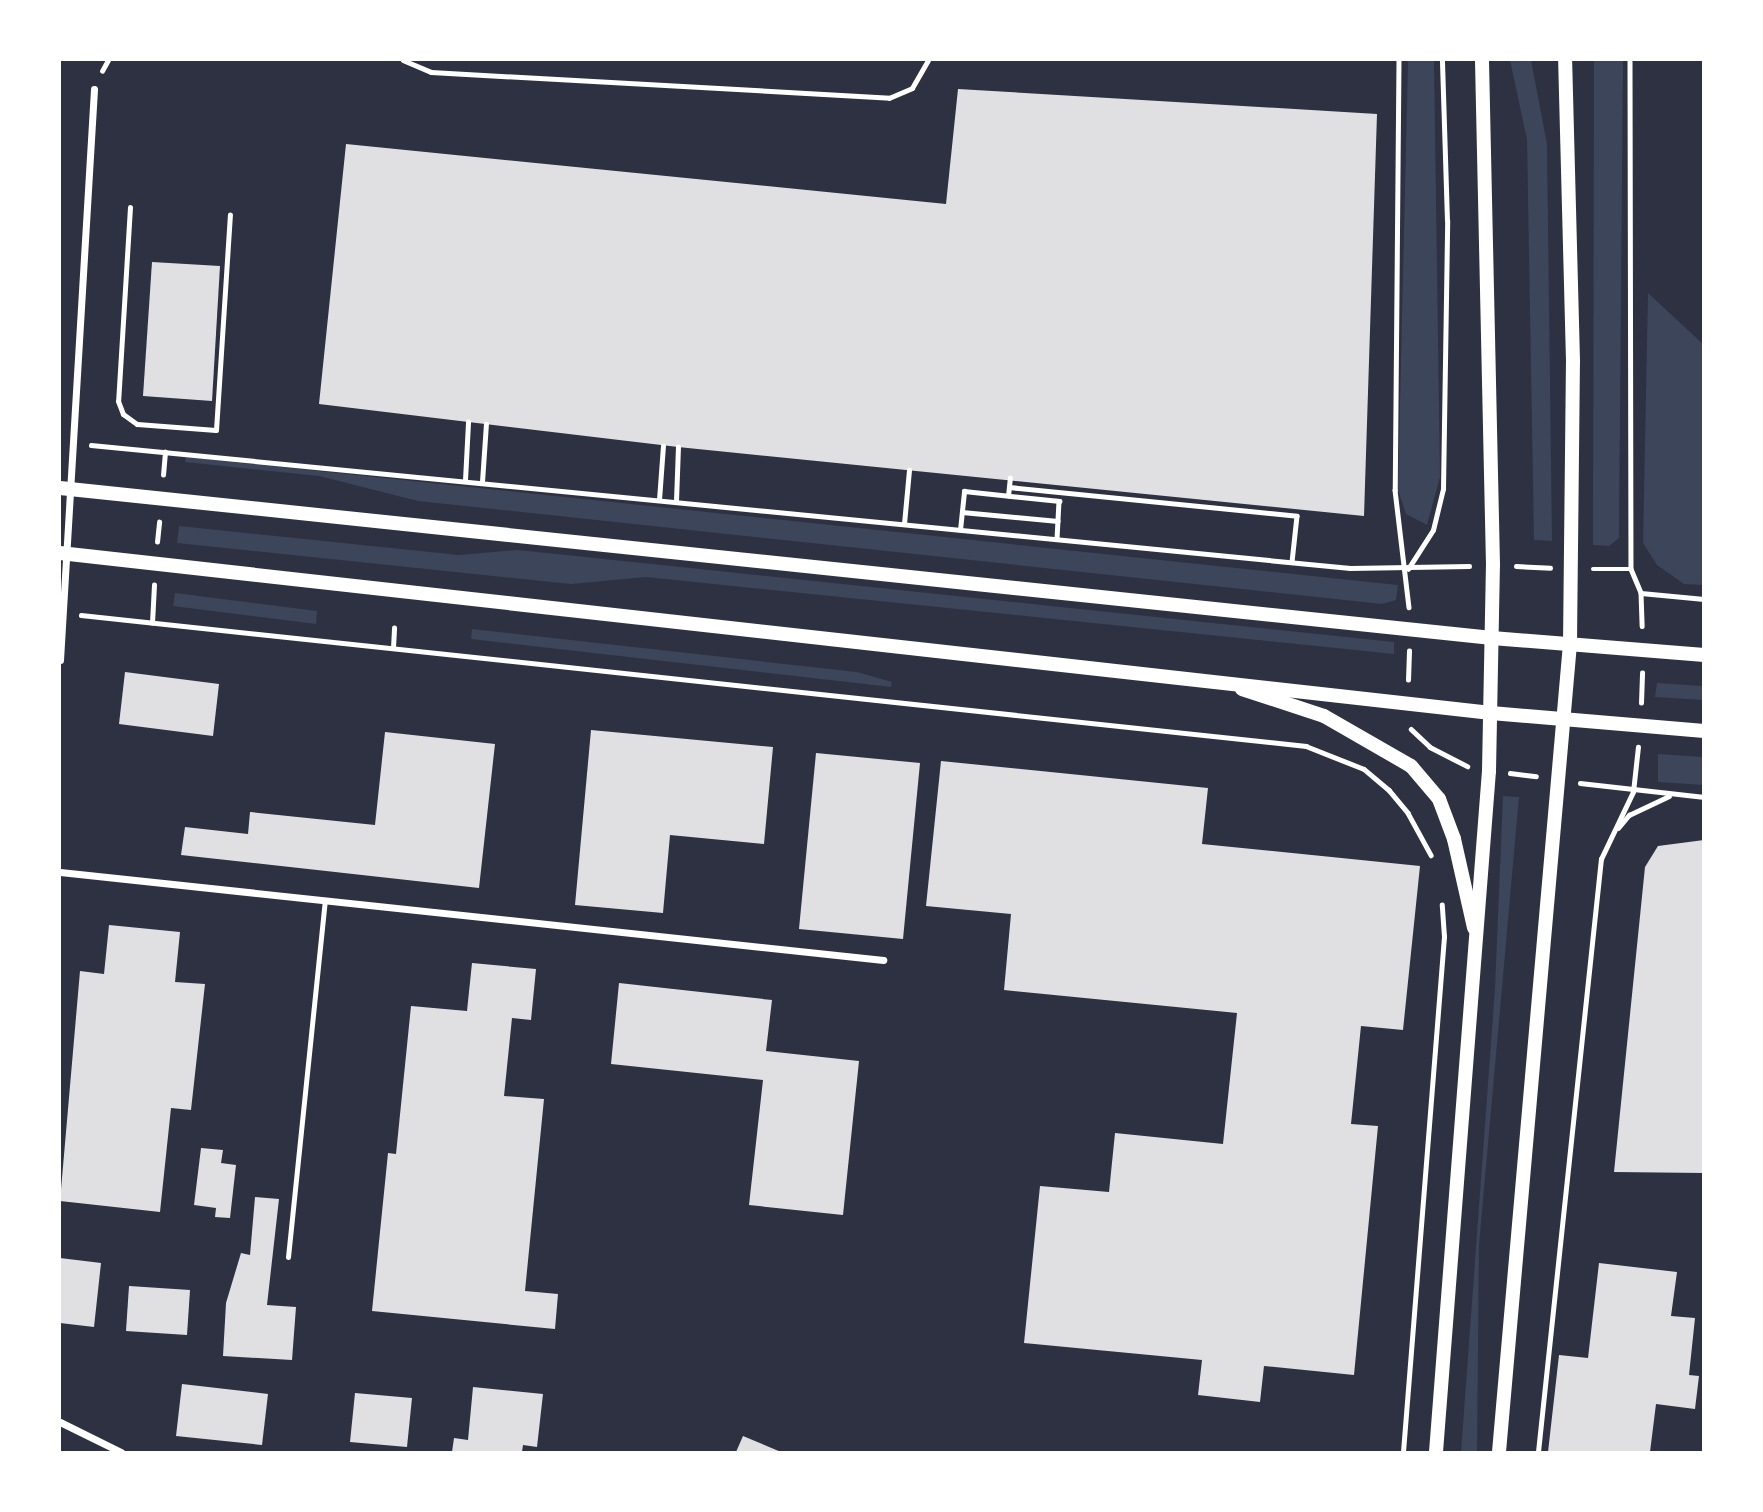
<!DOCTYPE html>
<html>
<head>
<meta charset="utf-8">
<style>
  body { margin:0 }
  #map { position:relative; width:1763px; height:1512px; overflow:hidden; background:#2d3142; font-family:"Open Sans",sans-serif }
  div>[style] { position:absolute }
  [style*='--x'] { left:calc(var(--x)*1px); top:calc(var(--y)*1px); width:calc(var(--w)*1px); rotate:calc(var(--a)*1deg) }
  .green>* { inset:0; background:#3c4559 }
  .building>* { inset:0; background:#e0e0e3 }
  .path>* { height:4.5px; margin:-2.25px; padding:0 2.25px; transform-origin:2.25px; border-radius:2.25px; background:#fff }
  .service>* { height:5px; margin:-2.5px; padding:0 2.5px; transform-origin:2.5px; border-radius:2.5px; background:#fff }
  .minor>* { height:7px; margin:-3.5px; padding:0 3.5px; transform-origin:3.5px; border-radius:3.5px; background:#fff }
  .secondary>* { height:14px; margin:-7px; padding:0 7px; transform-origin:7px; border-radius:7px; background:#fff }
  span { translate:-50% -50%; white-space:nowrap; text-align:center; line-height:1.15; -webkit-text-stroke:7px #fff; paint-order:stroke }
  .frame { position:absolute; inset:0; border:61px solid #fff; pointer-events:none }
</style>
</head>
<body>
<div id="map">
  <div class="green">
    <div style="clip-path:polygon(1408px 60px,1434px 60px,1440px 477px,1427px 525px,1406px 514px,1398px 490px)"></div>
    <div style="clip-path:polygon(1510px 60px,1531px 60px,1547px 144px,1552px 541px,1534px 540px,1527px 140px)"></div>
    <div style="clip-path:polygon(1594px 60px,1623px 60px,1619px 538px,1609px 546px,1593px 545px)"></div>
    <div style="clip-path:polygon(1648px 293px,1703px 344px,1703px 585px,1684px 584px,1657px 565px,1643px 543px)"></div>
    <div style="clip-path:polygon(186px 457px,1398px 585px,1396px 600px,1382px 604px,418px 501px,319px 476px,185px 462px)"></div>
    <div style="clip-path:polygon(179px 526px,459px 555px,517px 550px,557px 554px,1394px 642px,1394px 654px,646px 577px,571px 584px,177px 543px)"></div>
    <div style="clip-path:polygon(175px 593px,317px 611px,316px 624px,173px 606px)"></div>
    <div style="clip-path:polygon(472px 629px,857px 672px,892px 682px,891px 687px,471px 639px)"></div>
    <div style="clip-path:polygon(1657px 683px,1703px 686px,1703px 700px,1655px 697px)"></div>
    <div style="clip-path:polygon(1658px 754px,1703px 757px,1703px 785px,1658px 782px)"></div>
    <div style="clip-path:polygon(1503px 796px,1519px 797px,1479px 1245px,1477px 1452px,1461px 1452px,1495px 988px)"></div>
  </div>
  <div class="building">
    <div style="clip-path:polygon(958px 89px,1377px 114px,1364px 516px,678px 447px,319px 404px,346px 144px,946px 204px)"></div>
    <div style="clip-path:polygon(152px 262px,220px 266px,212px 401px,143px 396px)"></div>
    <div style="clip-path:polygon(125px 672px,219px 684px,213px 736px,119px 724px)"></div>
    <div style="clip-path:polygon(591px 730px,773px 747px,764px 844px,670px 835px,663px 913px,575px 905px)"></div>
    <div style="clip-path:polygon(385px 732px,495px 744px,479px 888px,181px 855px,185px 827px,248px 834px,250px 812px,375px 825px)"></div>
    <div style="clip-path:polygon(816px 753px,920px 763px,903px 939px,799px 929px)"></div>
    <div style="clip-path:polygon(941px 761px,1208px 788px,1202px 844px,1420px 866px,1403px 1030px,1361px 1026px,1351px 1124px,1378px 1126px,1354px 1375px,1264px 1366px,1260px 1402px,1198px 1395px,1202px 1360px,1024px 1343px,1040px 1186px,1109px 1192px,1115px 1133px,1223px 1144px,1237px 1013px,1004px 990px,1011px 914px,926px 906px)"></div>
    <div style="clip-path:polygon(1704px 840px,1704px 1173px,1614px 1172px,1645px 867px,1658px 846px)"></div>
    <div style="clip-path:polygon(109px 925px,180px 932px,175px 982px,205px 984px,191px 1110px,171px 1108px,160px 1212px,60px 1201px,80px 971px,104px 974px)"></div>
    <div style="clip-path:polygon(472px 963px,536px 969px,531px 1020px,512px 1018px,504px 1096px,544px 1099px,525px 1291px,558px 1294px,555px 1329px,372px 1311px,388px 1153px,396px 1154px,411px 1006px,467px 1011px)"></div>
    <div style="clip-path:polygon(619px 983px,772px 1000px,766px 1051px,859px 1061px,843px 1215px,749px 1205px,763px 1080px,611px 1064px)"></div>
    <div style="clip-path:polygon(201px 1148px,223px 1150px,221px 1163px,236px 1165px,230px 1218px,215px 1217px,216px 1208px,194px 1205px)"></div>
    <div style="clip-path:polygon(255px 1197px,279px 1199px,267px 1305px,296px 1307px,292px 1360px,223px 1356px,226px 1303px,241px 1253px,250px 1255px)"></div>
    <div style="clip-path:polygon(60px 1258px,101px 1263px,94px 1327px,60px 1323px)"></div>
    <div style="clip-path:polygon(1599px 1263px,1677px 1272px,1671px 1316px,1695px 1318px,1689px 1375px,1699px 1376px,1695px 1409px,1656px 1404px,1650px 1452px,1548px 1452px,1559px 1355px,1588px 1358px)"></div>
    <div style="clip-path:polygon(129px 1286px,190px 1290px,187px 1335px,126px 1331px)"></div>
    <div style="clip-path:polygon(182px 1384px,268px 1394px,262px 1445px,176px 1436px)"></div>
    <div style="clip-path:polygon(473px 1387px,543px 1394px,537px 1447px,523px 1445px,522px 1452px,452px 1452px,454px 1438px,468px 1440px)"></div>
    <div style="clip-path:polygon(355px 1393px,412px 1398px,407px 1447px,350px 1442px)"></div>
    <div style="clip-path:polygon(743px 1436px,781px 1452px,736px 1452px)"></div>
  </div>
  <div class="path">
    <div style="--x:403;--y:60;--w:30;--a:23"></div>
    <div style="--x:431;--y:72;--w:459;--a:3.2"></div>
    <div style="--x:889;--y:98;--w:25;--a:-23"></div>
    <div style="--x:912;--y:88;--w:32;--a:-60"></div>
    <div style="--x:1399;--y:60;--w:430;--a:90.5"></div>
    <div style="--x:1395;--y:490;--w:118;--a:83.2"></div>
    <div style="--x:1630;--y:60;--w:509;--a:89.89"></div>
    <div style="--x:1631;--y:569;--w:26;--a:67"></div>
    <div style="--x:1641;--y:593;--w:33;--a:88"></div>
    <div style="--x:102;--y:71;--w:13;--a:-61"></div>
    <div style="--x:91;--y:445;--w:1265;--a:5.58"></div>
    <div style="--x:1350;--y:568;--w:119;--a:-1"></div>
    <div style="--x:163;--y:475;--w:23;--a:-85"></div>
    <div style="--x:465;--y:480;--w:58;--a:-87"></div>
    <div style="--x:482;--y:482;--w:58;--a:-86.1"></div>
    <div style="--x:1009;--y:487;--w:289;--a:5.7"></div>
    <div style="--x:1297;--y:516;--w:46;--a:96.2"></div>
    <div style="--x:1008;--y:496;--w:18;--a:-84"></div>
    <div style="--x:659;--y:500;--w:54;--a:-85.8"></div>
    <div style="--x:676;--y:501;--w:54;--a:-87.9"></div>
    <div style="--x:962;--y:512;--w:96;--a:5.4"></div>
    <div style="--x:904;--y:524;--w:54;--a:-84.7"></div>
    <div style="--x:960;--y:530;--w:39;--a:-84"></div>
    <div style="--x:964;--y:491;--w:96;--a:6"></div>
    <div style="--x:1059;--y:501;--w:38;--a:93"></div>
    <div style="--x:157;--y:542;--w:20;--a:-84"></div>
    <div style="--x:1516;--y:566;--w:34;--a:3"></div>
    <div style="--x:1408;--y:569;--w:46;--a:-57.3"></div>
    <div style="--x:1433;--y:530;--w:42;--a:-76.3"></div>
    <div style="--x:1443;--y:489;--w:268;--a:-89.1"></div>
    <div style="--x:1447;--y:221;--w:161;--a:-91.8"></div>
    <div style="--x:1593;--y:569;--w:38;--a:0"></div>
    <div style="--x:1641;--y:593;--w:63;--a:5.4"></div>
    <div style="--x:81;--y:615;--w:1232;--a:6.1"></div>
    <div style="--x:1306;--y:746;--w:62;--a:21.6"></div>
    <div style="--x:1364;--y:769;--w:33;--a:40"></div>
    <div style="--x:1389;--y:790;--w:30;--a:50"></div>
    <div style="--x:1408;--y:813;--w:48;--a:61.3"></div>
    <div style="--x:152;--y:623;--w:38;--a:-87"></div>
    <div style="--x:393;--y:648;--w:20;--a:-87"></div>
    <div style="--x:1408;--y:680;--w:29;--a:-88"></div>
    <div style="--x:1641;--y:703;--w:30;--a:-88"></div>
    <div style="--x:1411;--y:729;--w:26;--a:43"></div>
    <div style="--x:1430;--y:747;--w:42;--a:27.2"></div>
    <div style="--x:1510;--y:773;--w:26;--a:7"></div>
    <div style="--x:1580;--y:783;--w:125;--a:6.4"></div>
    <div style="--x:1618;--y:828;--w:17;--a:-50"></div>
    <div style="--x:1629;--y:815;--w:44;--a:-25.4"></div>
    <div style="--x:1403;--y:1452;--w:517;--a:-85.45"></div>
    <div style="--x:1444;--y:937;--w:32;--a:-94"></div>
    <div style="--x:1538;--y:1452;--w:596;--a:-83.94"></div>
    <div style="--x:1601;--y:859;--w:74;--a:-64.5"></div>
    <div style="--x:1633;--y:792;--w:45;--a:-83.7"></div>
  </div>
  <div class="service">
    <div style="--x:130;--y:207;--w:194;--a:93.5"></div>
    <div style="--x:118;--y:401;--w:14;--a:69"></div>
    <div style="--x:123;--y:414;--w:17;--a:36"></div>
    <div style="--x:137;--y:424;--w:79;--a:4.3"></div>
    <div style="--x:216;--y:430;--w:216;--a:-86.3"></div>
    <div style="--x:288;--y:1257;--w:359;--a:-84.1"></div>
  </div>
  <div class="minor">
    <div style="--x:60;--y:660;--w:572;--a:-86.59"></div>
    <div style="--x:60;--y:872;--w:828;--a:6.1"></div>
    <div style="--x:60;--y:1422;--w:68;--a:26.2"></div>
  </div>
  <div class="secondary">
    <div style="--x:60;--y:488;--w:1440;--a:5.98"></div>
    <div style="--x:1492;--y:638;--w:213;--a:4.6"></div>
    <div style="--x:60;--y:553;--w:1440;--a:6.38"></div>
    <div style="--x:1491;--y:713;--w:214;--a:4.8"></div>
    <div style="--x:1242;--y:689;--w:86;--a:18.2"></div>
    <div style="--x:1324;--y:716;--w:100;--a:29.9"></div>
    <div style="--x:1411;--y:766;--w:43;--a:49.7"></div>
    <div style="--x:1439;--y:799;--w:43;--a:69.4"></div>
    <div style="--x:1454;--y:839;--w:91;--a:77.3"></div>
    <div style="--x:1436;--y:1452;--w:683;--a:-85.55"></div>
    <div style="--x:1489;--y:771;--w:206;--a:-88.9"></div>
    <div style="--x:1493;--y:565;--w:505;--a:-91.25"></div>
    <div style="--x:1499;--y:1452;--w:811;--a:-84.98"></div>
    <div style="--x:1570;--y:644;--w:283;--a:-89.4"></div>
    <div style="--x:1573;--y:361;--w:301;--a:-91.5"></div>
  </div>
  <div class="frame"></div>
</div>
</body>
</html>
